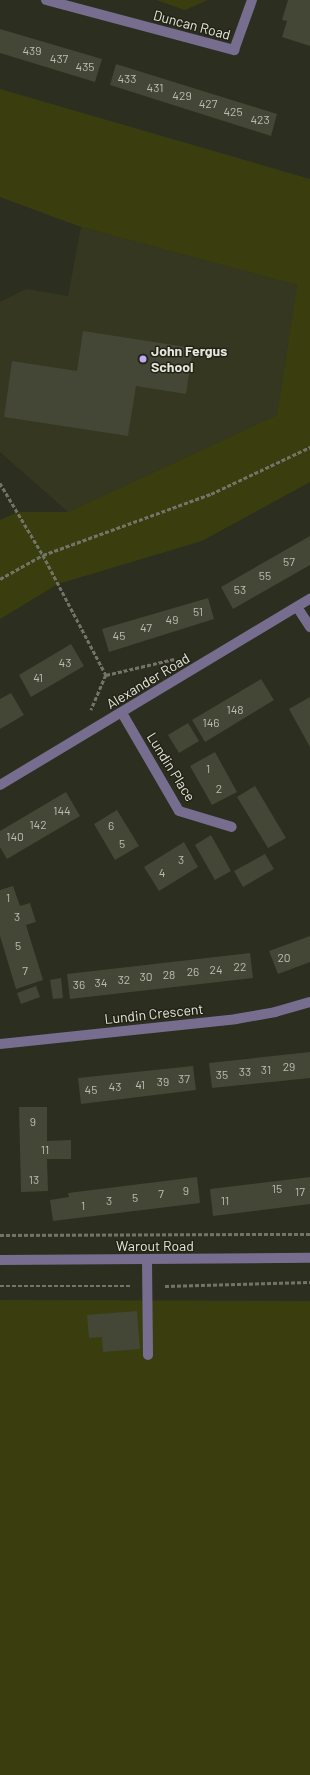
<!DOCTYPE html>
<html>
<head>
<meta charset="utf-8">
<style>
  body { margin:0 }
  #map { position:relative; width:310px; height:1775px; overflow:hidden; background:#2c2e1f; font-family:Barlow,sans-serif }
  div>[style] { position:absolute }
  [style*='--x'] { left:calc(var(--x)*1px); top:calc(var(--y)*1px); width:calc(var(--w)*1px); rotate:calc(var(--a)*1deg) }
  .built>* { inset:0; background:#353721 }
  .green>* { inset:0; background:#3a3e0f }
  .building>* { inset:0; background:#444636 }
  .path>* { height:2.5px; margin-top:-1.25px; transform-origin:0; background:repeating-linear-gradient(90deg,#727467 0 4px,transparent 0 6px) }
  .minor>* { height:10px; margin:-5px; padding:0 5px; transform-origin:5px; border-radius:5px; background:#776d8e }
  .dots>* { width:11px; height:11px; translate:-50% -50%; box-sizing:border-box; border:2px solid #232416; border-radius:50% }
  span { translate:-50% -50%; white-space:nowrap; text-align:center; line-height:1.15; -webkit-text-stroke:3px #232416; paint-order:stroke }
  .number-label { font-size:12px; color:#bdbeb3 }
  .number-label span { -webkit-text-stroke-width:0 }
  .street-label { font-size:14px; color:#e5e6dd }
  .poi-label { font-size:14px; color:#e5e6dd; font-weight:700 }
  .left { translate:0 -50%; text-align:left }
</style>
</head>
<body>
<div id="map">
  <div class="built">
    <div style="clip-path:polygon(81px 227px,297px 285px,277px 415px,68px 512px,0 452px,0 302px,26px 289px,68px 296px)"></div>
  </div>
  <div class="green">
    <div style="clip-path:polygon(156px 0,208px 0,185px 10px)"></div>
    <div style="clip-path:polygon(0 89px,310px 179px,310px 482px,202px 541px,58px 584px,0 619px,0 520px,18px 512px,68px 512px,277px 415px,297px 285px,81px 227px,0 197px)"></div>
    <div style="clip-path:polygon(0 1300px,310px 1301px,310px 1775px,0 1775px)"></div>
  </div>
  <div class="building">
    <div style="clip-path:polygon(288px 0,310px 0,310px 46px,282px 37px,287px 21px,282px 20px)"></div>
    <div style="clip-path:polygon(0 29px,102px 59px,95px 82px,0 53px)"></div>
    <div style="clip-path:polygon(116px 64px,277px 114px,271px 136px,110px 85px)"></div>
    <div style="clip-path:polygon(83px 331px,193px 348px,186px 394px,136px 386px,128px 436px,4px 417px,12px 361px,77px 371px)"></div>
    <div style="clip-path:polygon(310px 536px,310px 565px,233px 609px,221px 587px)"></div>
    <div style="clip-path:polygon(208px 598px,214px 619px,109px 652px,102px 629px)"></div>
    <div style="clip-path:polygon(71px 644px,84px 666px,31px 697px,19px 675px)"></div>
    <div style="clip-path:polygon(261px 679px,274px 700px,205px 742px,192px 720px)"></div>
    <div style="clip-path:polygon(11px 693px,24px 715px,0 729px,0 699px)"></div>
    <div style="clip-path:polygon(310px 697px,310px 747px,289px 709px)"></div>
    <div style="clip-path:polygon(188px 723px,199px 741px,179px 753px,168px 735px)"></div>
    <div style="clip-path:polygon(215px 752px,237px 792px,212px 805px,190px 766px)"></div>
    <div style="clip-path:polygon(255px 786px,286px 838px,268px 848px,237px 797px)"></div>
    <div style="clip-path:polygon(66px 792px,80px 816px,7px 859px,0 847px,0 831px)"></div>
    <div style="clip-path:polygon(117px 810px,139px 846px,115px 860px,94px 824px)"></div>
    <div style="clip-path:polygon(211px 835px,231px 871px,215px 880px,195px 845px)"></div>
    <div style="clip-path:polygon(184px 842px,198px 867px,159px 891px,144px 867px)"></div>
    <div style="clip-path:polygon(265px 854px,274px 869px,243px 887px,234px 871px)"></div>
    <div style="clip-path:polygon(13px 886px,20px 906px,30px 903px,36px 922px,26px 925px,43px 980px,16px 989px,0 936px,0 890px)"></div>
    <div style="clip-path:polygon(310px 936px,310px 962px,278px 974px,269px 951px)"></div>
    <div style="clip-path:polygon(250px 953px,253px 978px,70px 999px,67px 974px)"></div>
    <div style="clip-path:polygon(61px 978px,63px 998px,53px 999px,50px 980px)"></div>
    <div style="clip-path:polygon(36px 986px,40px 997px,21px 1004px,17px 993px)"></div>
    <div style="clip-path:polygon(310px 1052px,310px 1078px,212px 1088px,209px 1063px)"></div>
    <div style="clip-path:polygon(193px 1066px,196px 1090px,81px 1104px,78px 1078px)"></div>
    <div style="clip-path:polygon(19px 1107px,47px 1107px,47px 1141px,71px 1140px,71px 1159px,47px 1159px,48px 1191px,21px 1192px)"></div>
    <div style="clip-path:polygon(197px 1177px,200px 1203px,53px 1221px,50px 1200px,69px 1197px,68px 1193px)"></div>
    <div style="clip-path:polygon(310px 1177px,310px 1204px,213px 1216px,210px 1189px)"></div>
    <div style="clip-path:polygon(137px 1311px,140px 1349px,103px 1352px,102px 1337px,89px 1338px,87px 1315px)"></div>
  </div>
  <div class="path">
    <div style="--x:0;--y:483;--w:84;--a:59.2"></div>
    <div style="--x:43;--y:555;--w:136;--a:62.3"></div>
    <div style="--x:106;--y:675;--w:38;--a:113"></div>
    <div style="--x:0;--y:579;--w:49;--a:-29.2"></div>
    <div style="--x:43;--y:555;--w:179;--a:-20"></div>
    <div style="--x:211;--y:494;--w:110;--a:-25.4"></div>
    <div style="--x:106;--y:675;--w:70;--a:-13.2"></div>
    <div style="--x:0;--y:1235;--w:310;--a:-0.2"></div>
    <div style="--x:0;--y:1286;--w:130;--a:0"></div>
    <div style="--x:165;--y:1286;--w:145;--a:-1.6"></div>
  </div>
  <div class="minor">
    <div style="--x:46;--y:0;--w:195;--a:14.9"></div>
    <div style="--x:234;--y:50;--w:53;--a:-70.2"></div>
    <div style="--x:297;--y:607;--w:24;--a:57"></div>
    <div style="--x:122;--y:713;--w:113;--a:59.8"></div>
    <div style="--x:179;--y:811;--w:55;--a:16.8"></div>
    <div style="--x:0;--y:785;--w:362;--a:-31"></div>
    <div style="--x:0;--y:1044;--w:237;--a:-6"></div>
    <div style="--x:236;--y:1019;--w:40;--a:-10"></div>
    <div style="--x:275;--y:1012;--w:36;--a:-16"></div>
    <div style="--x:0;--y:1260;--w:310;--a:-0.4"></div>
    <div style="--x:147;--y:1260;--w:95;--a:89.4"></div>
  </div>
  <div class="dots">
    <div style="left:143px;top:359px;background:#c0a8f4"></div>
  </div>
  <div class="number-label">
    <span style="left:32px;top:51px">439</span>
    <span style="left:59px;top:59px">437</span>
    <span style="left:85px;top:67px">435</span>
    <span style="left:127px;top:79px">433</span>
    <span style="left:155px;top:88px">431</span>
    <span style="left:182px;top:96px">429</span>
    <span style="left:208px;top:104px">427</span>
    <span style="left:233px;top:112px">425</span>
    <span style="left:260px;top:120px">423</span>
    <span style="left:289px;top:562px">57</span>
    <span style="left:265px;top:576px">55</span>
    <span style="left:240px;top:590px">53</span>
    <span style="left:198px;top:612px">51</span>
    <span style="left:172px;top:620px">49</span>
    <span style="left:146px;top:628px">47</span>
    <span style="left:119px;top:636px">45</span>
    <span style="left:65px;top:663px">43</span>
    <span style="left:38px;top:678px">41</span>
    <span style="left:235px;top:710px">148</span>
    <span style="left:211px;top:723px">146</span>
    <span style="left:208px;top:769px">1</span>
    <span style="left:219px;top:789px">2</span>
    <span style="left:62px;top:811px">144</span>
    <span style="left:38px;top:825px">142</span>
    <span style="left:111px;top:826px">6</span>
    <span style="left:15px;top:837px">140</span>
    <span style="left:122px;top:844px">5</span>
    <span style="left:181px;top:860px">3</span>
    <span style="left:162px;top:873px">4</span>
    <span style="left:8px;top:898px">1</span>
    <span style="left:17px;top:917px">3</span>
    <span style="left:18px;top:946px">5</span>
    <span style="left:284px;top:958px">20</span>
    <span style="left:240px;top:967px">22</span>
    <span style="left:216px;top:970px">24</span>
    <span style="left:25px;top:971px">7</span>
    <span style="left:193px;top:972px">26</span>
    <span style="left:169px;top:975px">28</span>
    <span style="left:146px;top:977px">30</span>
    <span style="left:124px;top:980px">32</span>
    <span style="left:101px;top:983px">34</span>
    <span style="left:79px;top:985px">36</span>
    <span style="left:289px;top:1067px">29</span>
    <span style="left:266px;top:1070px">31</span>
    <span style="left:245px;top:1072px">33</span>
    <span style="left:222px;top:1075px">35</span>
    <span style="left:184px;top:1079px">37</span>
    <span style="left:163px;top:1082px">39</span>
    <span style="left:140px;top:1085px">41</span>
    <span style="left:115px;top:1087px">43</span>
    <span style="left:91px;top:1090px">45</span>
    <span style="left:33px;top:1122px">9</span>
    <span style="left:45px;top:1150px">11</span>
    <span style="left:34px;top:1180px">13</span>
    <span style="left:277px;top:1189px">15</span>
    <span style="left:186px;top:1191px">9</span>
    <span style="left:300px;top:1192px">17</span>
    <span style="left:161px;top:1194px">7</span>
    <span style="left:135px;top:1198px">5</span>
    <span style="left:109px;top:1201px">3</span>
    <span style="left:225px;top:1201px">11</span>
    <span style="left:83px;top:1206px">1</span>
  </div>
  <div class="street-label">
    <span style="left:192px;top:25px;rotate:15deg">Duncan Road</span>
    <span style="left:148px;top:681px;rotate:-31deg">Alexander Road</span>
    <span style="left:171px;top:767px;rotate:58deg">Lundin Place</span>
    <span style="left:154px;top:1014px;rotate:-6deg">Lundin Crescent</span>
    <span style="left:155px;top:1246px">Warout Road</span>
  </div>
  <div class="poi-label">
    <span class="left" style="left:151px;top:359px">John Fergus<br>School</span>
  </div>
</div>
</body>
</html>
